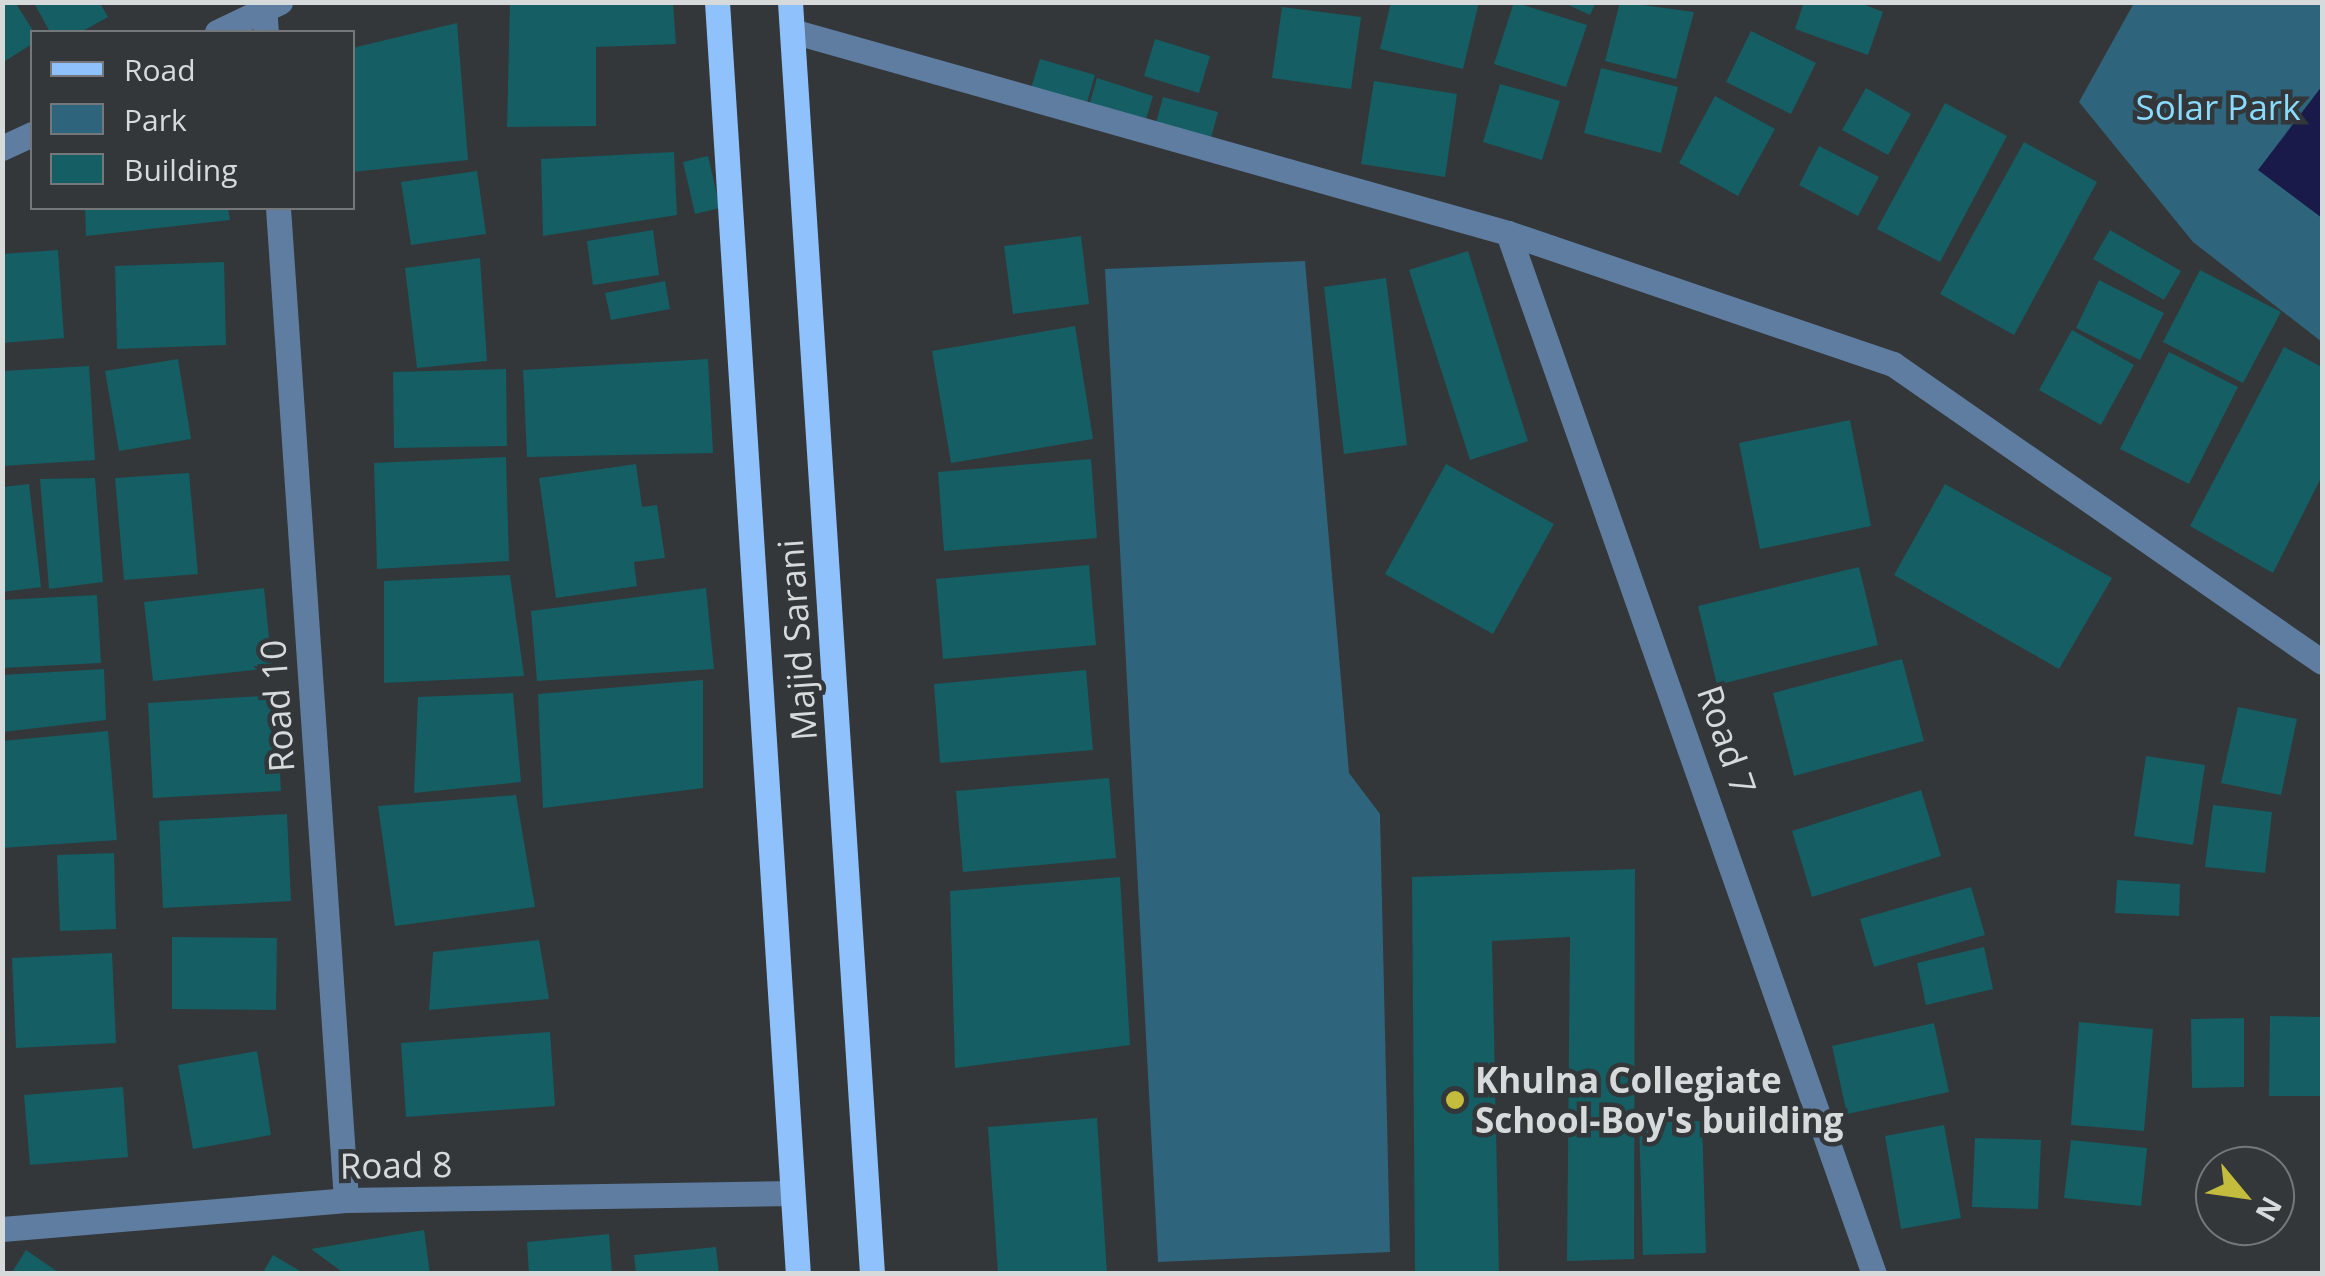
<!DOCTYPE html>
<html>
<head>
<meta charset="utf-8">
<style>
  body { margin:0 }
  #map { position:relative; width:2325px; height:1276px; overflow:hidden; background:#333739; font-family:"Open Sans",sans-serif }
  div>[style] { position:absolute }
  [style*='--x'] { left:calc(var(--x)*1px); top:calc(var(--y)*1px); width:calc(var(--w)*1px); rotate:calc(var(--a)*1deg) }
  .green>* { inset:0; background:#2f657c }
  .water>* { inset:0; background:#191a4a }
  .building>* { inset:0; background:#145e64 }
  .minor>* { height:25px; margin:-12.5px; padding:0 12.5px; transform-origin:12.5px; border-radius:12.5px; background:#5e7da1 }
  .major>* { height:25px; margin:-12.5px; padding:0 12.5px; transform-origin:12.5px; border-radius:12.5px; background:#8fc2fc }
  .dots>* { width:28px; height:28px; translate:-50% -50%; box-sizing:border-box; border:5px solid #333739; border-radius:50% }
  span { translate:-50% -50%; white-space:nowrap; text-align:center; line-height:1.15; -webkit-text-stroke:9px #333739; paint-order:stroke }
  .park-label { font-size:35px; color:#89dafd }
  .street-label { font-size:35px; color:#d7dadb }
  .poi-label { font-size:35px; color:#d7dadb; font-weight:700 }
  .left { translate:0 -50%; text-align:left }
  .frame { position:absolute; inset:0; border:5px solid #d7dadb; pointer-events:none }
  .legend { position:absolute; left:30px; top:30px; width:325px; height:180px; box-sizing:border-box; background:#333739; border:2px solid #75787a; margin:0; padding:12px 18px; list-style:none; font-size:30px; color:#d7dadb }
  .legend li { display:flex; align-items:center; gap:20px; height:50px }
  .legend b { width:50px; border:2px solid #75787a }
  .north { position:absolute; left:2195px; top:1146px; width:100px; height:100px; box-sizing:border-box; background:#333739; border:2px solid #75787a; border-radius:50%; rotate:119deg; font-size:28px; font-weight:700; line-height:40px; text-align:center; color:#d7dadb }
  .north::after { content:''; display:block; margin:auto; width:35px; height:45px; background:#c4bc3d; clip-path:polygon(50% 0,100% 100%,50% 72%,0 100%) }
</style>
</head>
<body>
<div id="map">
  <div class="green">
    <div style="clip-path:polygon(2134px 3px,2322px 3px,2322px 342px,2193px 242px,2079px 102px)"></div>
    <div style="clip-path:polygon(1305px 261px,1349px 773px,1380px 814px,1390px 1252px,1158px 1262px,1105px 269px)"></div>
  </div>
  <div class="water">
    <div style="clip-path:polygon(2322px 86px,2322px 218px,2258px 170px)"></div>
  </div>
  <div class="building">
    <div style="clip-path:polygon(2px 2px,15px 2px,34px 32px,32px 44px,2px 63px)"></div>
    <div style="clip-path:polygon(510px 2px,673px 2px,676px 44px,596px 47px,596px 126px,507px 127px)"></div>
    <div style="clip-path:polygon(1391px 2px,1479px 2px,1463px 69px,1380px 49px)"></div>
    <div style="clip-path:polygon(1514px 2px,1587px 25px,1566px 87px,1494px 64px)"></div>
    <div style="clip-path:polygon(1562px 2px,1596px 2px,1590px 15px)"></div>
    <div style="clip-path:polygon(1620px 2px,1694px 12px,1676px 79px,1605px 61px)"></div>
    <div style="clip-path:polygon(1804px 2px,1858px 2px,1883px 12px,1868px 55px,1795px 29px)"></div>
    <div style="clip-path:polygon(34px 3px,100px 3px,108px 17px,81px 32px,50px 32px)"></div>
    <div style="clip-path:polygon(1282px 7px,1361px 17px,1351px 89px,1272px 78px)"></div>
    <div style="clip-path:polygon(457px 23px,468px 160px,352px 172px,352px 48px)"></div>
    <div style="clip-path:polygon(1751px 31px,1816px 63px,1791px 114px,1726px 82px)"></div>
    <div style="clip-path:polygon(1155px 39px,1210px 56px,1199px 93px,1144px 76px)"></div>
    <div style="clip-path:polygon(1040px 59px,1095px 75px,1084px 113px,1029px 95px)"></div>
    <div style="clip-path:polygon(1601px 68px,1678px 87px,1661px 153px,1584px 133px)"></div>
    <div style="clip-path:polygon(1097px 78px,1153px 96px,1142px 132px,1086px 116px)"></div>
    <div style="clip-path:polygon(1374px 81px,1457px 94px,1445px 177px,1361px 164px)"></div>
    <div style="clip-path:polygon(1500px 84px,1560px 101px,1542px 160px,1483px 142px)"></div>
    <div style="clip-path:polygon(1866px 88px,1911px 114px,1888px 155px,1842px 130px)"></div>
    <div style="clip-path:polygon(1715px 96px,1775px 129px,1738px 196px,1679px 163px)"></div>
    <div style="clip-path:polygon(1163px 97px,1218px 112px,1208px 149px,1153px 134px)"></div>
    <div style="clip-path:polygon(1945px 103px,2007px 136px,1940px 262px,1877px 229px)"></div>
    <div style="clip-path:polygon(2024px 142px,2097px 182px,2014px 335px,1940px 294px)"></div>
    <div style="clip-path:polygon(1819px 146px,1879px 177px,1858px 216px,1799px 185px)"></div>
    <div style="clip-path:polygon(674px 152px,677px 215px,543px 236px,541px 159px)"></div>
    <div style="clip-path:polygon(708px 156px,720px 208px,695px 214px,683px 162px)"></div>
    <div style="clip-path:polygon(477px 171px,486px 234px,411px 245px,401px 182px)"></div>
    <div style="clip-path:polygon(85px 208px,228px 208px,230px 220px,86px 236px)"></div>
    <div style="clip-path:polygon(653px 230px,659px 275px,593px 285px,587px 241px)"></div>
    <div style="clip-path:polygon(2110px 230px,2181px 271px,2164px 300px,2093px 259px)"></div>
    <div style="clip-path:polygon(1081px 236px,1089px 304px,1013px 314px,1004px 246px)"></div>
    <div style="clip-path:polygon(58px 250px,64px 338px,2px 343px,2px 254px)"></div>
    <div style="clip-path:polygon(1468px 251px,1528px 441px,1470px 460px,1409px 270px)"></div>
    <div style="clip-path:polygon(480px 258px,487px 361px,417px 368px,405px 268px)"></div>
    <div style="clip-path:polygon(224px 262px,226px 345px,117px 349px,115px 266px)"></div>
    <div style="clip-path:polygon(2200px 270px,2281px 312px,2243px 383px,2163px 342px)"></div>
    <div style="clip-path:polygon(1386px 278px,1407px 445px,1344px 454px,1324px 287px)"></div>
    <div style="clip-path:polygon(2099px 280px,2164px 313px,2140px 360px,2076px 328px)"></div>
    <div style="clip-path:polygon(665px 281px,670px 309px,611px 320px,605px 293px)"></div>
    <div style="clip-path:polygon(1075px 326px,1093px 439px,951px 463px,932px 351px)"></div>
    <div style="clip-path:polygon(2072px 330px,2134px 365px,2101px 425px,2039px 390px)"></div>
    <div style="clip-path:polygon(2284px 347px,2322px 367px,2322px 476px,2273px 573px,2190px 526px)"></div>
    <div style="clip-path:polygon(2169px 352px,2238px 387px,2189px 484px,2120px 449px)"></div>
    <div style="clip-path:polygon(178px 359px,191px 439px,119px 451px,105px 371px)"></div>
    <div style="clip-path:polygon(708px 359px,713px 453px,527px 457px,523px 370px)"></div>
    <div style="clip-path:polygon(89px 366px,95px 460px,2px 466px,2px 371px)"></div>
    <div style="clip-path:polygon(506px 369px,507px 446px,394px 448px,393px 372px)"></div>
    <div style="clip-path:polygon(1850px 420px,1871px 526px,1760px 549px,1739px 443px)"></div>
    <div style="clip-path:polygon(506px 457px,509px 561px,377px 569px,374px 463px)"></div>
    <div style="clip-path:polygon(1091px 459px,1097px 538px,944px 551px,938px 472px)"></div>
    <div style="clip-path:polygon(636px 464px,642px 507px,657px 505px,665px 558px,634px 562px,637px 586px,556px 598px,539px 478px)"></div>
    <div style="clip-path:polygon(1446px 464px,1554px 524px,1493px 634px,1385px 574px)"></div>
    <div style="clip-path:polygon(189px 473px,198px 574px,124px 580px,115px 478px)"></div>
    <div style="clip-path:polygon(95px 478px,103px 582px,49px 589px,40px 479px)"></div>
    <div style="clip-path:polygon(29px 484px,41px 587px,2px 592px,2px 487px)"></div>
    <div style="clip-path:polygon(1945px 484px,2112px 578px,2059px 669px,1894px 575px)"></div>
    <div style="clip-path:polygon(1089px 565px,1096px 645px,943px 659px,936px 579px)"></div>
    <div style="clip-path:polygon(1859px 567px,1878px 645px,1717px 685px,1698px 606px)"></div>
    <div style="clip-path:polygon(510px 575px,524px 676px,384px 683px,384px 581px)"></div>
    <div style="clip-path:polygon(264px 588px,272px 668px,153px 681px,144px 602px)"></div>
    <div style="clip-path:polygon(706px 588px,714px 669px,537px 681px,531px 611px)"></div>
    <div style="clip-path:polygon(97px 595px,101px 663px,3px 668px,2px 600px)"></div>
    <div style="clip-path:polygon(1902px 659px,1924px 741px,1794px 776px,1773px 693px)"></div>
    <div style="clip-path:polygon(104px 669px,106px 720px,2px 732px,2px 675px)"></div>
    <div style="clip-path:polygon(1086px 670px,1093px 750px,940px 763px,934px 684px)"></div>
    <div style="clip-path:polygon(703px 680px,703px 788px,543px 808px,538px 694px)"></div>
    <div style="clip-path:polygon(513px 693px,521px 782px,414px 793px,418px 697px)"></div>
    <div style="clip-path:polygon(276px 695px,281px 791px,153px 798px,148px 703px)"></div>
    <div style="clip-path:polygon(2238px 707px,2297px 719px,2281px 795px,2221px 783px)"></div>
    <div style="clip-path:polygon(108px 731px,117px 840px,2px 848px,2px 741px)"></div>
    <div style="clip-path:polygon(2146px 756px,2205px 765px,2193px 845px,2134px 836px)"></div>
    <div style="clip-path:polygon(1109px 778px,1116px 858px,963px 872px,956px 791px)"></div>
    <div style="clip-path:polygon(1921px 790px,1941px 856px,1812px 897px,1792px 831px)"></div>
    <div style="clip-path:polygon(516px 795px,535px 907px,395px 926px,378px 806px)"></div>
    <div style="clip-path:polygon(2213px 805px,2272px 812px,2265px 873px,2205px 867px)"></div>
    <div style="clip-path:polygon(287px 814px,291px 901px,163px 908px,159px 821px)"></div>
    <div style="clip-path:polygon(114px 853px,116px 929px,60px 931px,57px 855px)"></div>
    <div style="clip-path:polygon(1635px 869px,1634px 1259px,1567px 1261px,1570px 937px,1492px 941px,1499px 1272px,1415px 1274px,1412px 877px)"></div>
    <div style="clip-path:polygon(1120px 877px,1130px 1045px,955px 1068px,950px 891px)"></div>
    <div style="clip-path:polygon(2117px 880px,2180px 884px,2179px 916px,2115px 913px)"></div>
    <div style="clip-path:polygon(1971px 887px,1985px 935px,1874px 967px,1860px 919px)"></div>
    <div style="clip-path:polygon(172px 937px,277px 938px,276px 1010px,172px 1009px)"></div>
    <div style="clip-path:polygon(539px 940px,549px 999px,429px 1010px,433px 952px)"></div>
    <div style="clip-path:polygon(1984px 947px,1993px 989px,1926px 1005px,1917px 963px)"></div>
    <div style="clip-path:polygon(112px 953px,116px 1043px,16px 1048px,12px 958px)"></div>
    <div style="clip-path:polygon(2270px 1016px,2322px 1017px,2322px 1096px,2269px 1096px)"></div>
    <div style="clip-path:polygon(2244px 1018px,2244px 1087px,2192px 1088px,2191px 1019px)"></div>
    <div style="clip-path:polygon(2079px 1022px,2153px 1029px,2144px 1131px,2071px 1125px)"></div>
    <div style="clip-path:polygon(1934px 1023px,1949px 1092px,1847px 1114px,1832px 1046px)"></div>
    <div style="clip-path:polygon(550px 1032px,555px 1106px,406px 1117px,401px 1043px)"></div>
    <div style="clip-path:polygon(257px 1051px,271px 1135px,193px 1149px,178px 1065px)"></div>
    <div style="clip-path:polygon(123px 1087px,128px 1157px,30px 1165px,24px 1095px)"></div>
    <div style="clip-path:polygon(1097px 1118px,1107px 1274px,998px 1274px,988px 1127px)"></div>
    <div style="clip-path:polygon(1702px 1121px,1706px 1253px,1643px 1255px,1639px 1123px)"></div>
    <div style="clip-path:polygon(1944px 1125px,1961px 1218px,1901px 1229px,1885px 1136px)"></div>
    <div style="clip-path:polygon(1975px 1138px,2041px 1140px,2038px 1209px,1972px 1207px)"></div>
    <div style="clip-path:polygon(2071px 1140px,2147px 1148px,2141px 1206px,2064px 1198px)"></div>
    <div style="clip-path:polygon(424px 1230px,430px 1274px,345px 1274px,311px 1249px)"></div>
    <div style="clip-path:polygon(609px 1234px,612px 1274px,529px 1274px,527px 1242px)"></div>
    <div style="clip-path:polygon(716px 1247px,719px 1274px,636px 1274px,634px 1255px)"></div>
    <div style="clip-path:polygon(26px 1250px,61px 1274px,11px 1274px)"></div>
    <div style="clip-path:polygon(273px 1255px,305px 1274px,262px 1274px)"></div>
  </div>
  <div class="minor">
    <div style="--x:264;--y:5;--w:27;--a:86"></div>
    <div style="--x:792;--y:31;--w:744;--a:15.75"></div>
    <div style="--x:1508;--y:233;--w:407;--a:18.8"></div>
    <div style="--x:1893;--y:364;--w:522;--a:34.79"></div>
    <div style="--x:217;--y:32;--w:70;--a:-25.5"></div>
    <div style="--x:2;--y:148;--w:33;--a:-25"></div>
    <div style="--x:278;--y:208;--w:994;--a:86.08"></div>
    <div style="--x:1508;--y:233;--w:1103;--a:70.63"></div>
    <div style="--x:2;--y:1229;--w:345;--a:-4.8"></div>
    <div style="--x:346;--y:1200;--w:446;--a:-0.9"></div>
  </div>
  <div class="major">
    <div style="--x:717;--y:2;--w:1275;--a:86.36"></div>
    <div style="--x:790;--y:2;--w:1275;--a:86.31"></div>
  </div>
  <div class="dots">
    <div style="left:1455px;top:1100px;background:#c4bc3d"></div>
  </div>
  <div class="park-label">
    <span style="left:2218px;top:107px">Solar Park</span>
  </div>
  <div class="street-label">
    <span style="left:797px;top:640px;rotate:-94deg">Majid Sarani</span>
    <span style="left:277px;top:706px;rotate:-94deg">Road 10</span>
    <span style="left:1727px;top:740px;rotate:71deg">Road 7</span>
    <span style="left:396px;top:1165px;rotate:-1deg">Road 8</span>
  </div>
  <div class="poi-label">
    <span class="left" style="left:1475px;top:1100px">Khulna Collegiate<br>School-Boy's building</span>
  </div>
  <div class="frame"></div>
  <ul class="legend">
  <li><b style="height:12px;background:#8fc2fc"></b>Road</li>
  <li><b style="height:28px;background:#2f657c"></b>Park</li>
  <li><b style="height:28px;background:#145e64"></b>Building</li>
  </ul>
  <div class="north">N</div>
</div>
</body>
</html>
